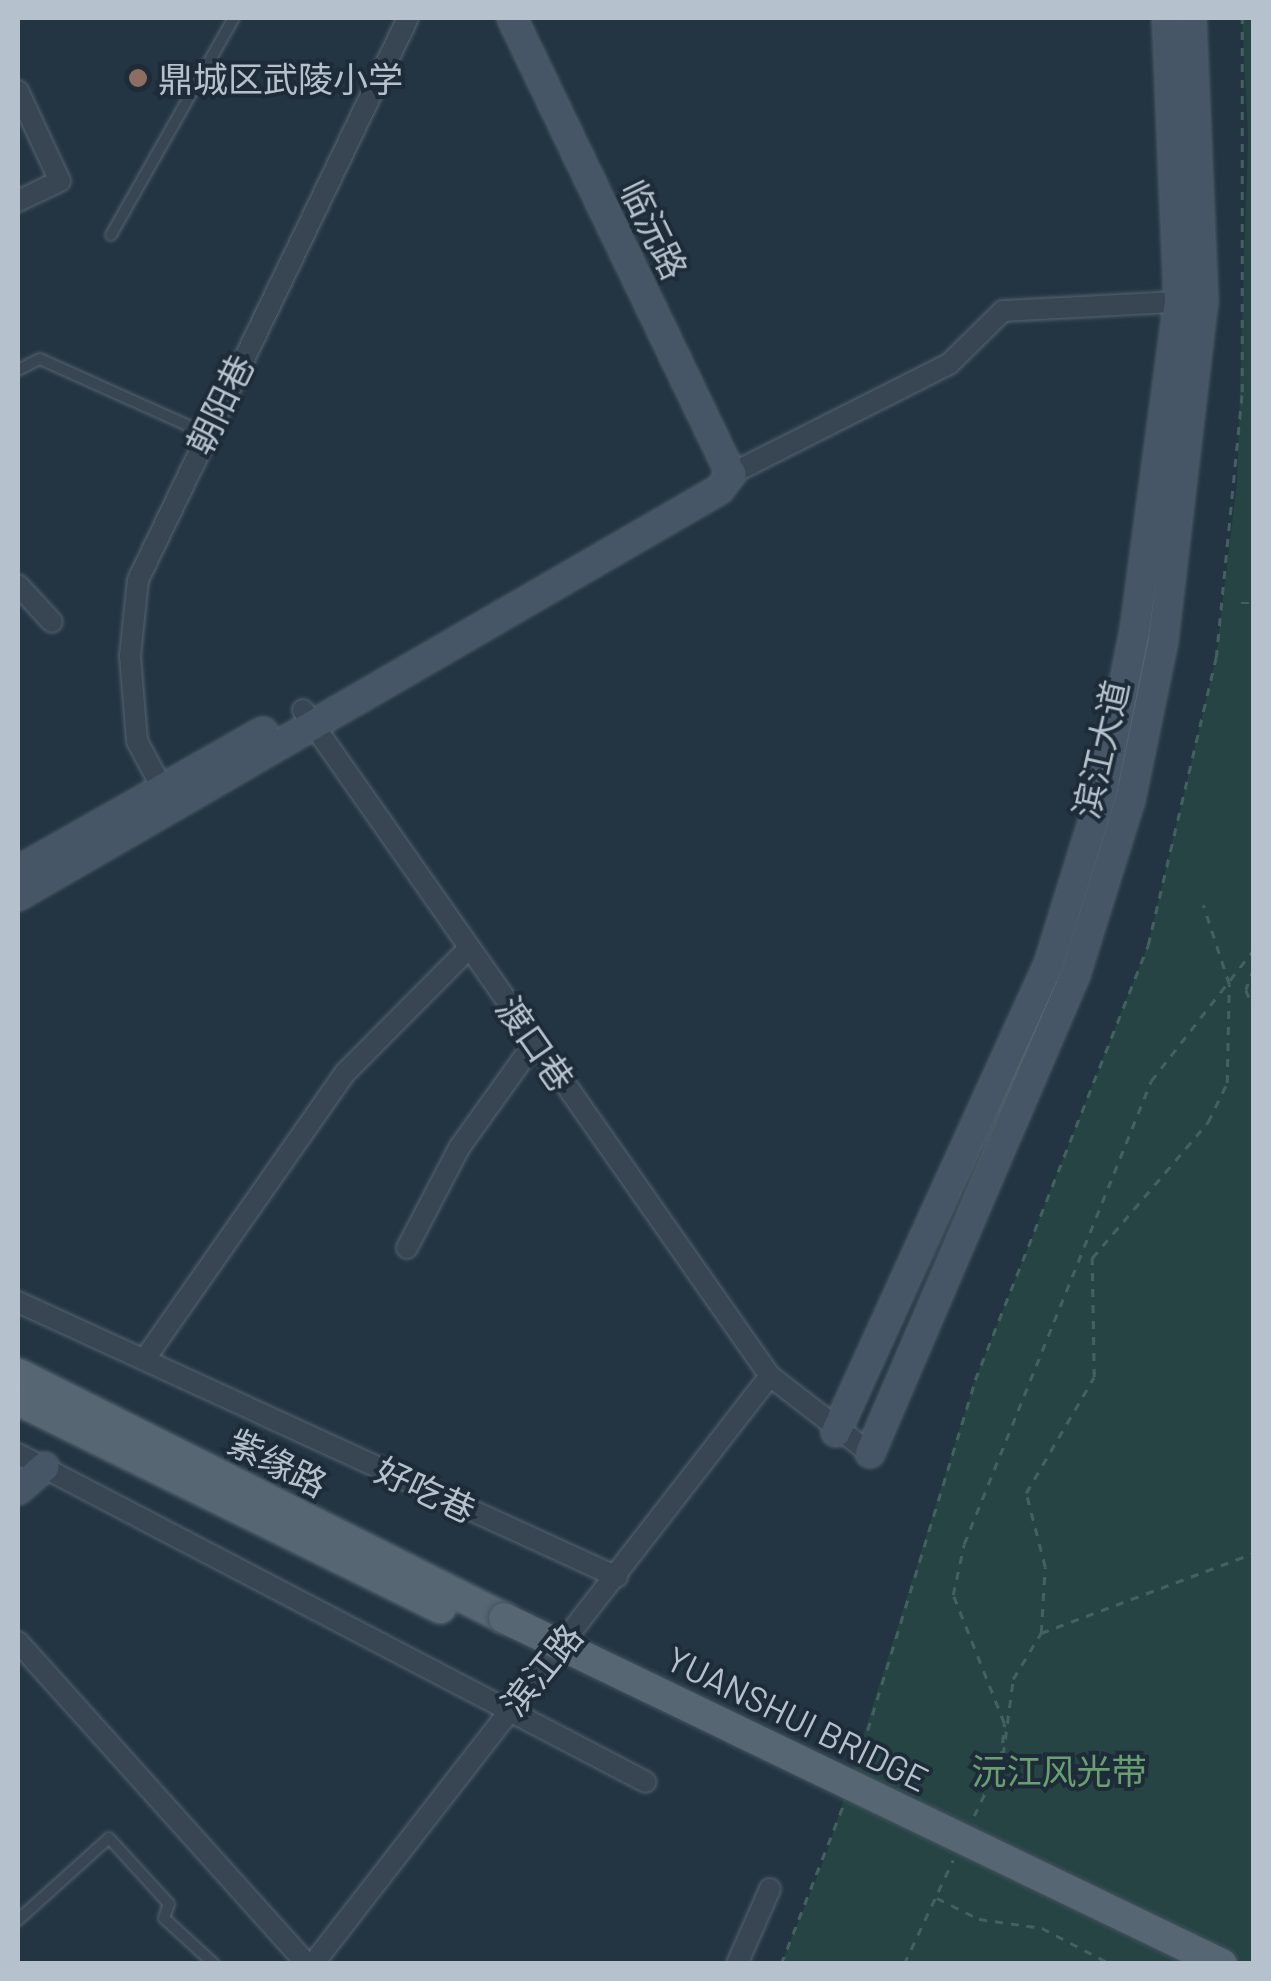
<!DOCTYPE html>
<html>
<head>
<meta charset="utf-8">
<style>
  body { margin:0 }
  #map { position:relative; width:1271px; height:1981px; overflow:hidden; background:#233543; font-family:Barlow,"Noto Sans SC",sans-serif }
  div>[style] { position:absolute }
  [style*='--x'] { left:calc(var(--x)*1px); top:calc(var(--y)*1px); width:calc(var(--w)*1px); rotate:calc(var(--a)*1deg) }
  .green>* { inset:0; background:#264444 }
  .path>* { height:2.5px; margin-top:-1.25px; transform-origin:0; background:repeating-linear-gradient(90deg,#446060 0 8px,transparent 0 16px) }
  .roads { filter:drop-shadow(0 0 2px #566470) drop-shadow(0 0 2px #566470) }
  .lane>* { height:10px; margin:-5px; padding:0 5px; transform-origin:5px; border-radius:5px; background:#384653 }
  .street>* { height:20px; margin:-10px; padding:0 10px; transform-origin:10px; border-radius:10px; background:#384653 }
  .secondary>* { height:28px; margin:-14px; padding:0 14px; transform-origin:14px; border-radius:14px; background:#465666 }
  .primary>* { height:30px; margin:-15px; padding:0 15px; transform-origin:15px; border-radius:15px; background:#566673 }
  .bridges { filter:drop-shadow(0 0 2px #45525f) drop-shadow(0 0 2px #45525f) }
  .primary-bridge>* { height:30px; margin:-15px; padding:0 15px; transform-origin:15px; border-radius:15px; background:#566673 }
  .dots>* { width:28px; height:28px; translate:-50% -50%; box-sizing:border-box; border:5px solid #1d2c38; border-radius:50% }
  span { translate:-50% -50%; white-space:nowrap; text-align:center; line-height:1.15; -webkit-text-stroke:8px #1d2c38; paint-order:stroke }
  .poi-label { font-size:35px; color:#b5c1cd }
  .left { translate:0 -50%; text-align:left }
  .street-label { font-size:35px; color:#b5c1cd }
  .park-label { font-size:35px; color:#6aa06f }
  .frame { position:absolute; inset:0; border:20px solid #b5c1cd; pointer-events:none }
</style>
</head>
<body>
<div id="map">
  <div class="green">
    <div style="clip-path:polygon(1242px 18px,1253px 18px,1253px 1963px,781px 1964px,826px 1855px,975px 1380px,1148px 945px,1216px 658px,1237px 482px,1248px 138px)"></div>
  </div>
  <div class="path">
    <div style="--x:1241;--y:603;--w:13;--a:0"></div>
    <div style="--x:1254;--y:969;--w:22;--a:111"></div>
    <div style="--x:1246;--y:990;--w:22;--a:68"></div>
    <div style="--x:1041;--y:1633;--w:66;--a:-86.5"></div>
    <div style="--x:1045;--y:1567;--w:76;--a:-104.4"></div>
    <div style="--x:1026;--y:1493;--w:134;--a:-59.6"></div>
    <div style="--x:1094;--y:1377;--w:119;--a:-91"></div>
    <div style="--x:1092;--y:1258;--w:179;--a:-49.5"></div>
    <div style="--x:1208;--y:1122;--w:43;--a:-64"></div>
    <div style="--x:1227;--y:1083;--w:99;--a:-88.8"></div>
    <div style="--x:1229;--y:984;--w:83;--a:-108.2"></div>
    <div style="--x:1003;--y:1755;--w:77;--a:-82.5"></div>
    <div style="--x:1013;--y:1679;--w:54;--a:-58.7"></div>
    <div style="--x:1041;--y:1633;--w:228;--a:-20.6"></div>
    <div style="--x:858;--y:1761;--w:399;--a:-72.9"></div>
    <div style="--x:975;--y:1380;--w:468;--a:-68.3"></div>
    <div style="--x:1148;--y:945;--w:295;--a:-76.7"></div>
    <div style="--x:1216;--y:658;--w:267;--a:-84.4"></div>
    <div style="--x:1242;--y:392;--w:374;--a:-90"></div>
    <div style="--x:974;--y:1816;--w:63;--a:-64.7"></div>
    <div style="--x:1001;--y:1759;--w:36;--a:-85"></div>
    <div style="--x:1004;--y:1723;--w:138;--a:-111.7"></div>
    <div style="--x:953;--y:1595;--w:52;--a:-77.8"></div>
    <div style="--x:964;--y:1544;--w:499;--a:-68"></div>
    <div style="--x:1151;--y:1081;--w:167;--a:-52"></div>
    <div style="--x:937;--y:1898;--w:47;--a:26.6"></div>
    <div style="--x:979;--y:1919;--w:64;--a:8.1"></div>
    <div style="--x:1042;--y:1928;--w:78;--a:27.6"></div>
    <div style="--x:781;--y:1964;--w:170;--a:-68.6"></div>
    <div style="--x:904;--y:1964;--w:115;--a:-64.8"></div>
  </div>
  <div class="roads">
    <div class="lane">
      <div style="--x:111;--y:235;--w:249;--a:-60.5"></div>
      <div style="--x:18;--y:370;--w:25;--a:-27"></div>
      <div style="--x:40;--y:359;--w:181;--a:24.2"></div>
      <div style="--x:18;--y:1920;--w:122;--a:-42"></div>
      <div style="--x:109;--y:1838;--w:89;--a:47.7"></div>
      <div style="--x:169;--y:1904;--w:15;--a:110"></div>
      <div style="--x:164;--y:1918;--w:68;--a:42.6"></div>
    </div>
    <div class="street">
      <div style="--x:18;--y:91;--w:99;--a:65"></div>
      <div style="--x:60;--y:181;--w:47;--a:154.5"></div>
      <div style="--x:731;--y:474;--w:244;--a:-26.8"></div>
      <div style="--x:949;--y:364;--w:76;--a:-44.5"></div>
      <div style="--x:1003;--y:311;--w:188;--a:-3"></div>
      <div style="--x:18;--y:585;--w:50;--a:47.4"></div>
      <div style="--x:303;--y:710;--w:813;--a:54.96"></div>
      <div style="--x:770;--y:1376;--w:126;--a:37.6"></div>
      <div style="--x:169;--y:801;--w:68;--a:-118.1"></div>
      <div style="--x:137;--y:741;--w:85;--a:-94.7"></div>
      <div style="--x:130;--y:656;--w:76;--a:-84"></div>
      <div style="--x:138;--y:580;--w:623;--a:-64.34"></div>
      <div style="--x:407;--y:1248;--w:113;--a:-62.5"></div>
      <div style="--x:459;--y:1148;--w:130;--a:-54.4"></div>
      <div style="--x:18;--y:1302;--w:659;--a:24.66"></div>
      <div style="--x:144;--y:1360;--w:352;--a:-55"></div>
      <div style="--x:346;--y:1072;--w:175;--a:-45.2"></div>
      <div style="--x:18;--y:1454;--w:708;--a:27.58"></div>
      <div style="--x:18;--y:1642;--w:433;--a:48.1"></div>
      <div style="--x:313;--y:1964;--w:745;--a:-52.15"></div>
      <div style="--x:737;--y:1964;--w:82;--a:-66.3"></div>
    </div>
    <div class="secondary">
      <div style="--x:512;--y:18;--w:506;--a:64.35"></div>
      <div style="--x:18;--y:871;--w:282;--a:-29.6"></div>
      <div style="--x:18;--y:896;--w:811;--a:-30.1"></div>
      <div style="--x:720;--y:489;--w:19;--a:-54"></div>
      <div style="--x:836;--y:1432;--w:514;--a:-65.53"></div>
      <div style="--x:1049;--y:964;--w:178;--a:-72.7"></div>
      <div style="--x:1102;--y:794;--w:166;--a:-78.6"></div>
      <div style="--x:1135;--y:631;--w:334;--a:-82.4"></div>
      <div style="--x:1179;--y:300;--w:282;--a:-92.4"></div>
      <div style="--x:870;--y:1453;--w:520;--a:-66.79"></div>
      <div style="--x:1075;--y:975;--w:183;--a:-72.6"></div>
      <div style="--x:1130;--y:800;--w:163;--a:-78.3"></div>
      <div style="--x:1163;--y:640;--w:340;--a:-83.3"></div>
      <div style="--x:1203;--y:302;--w:284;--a:-92.4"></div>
      <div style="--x:18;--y:1490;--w:35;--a:-41"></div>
    </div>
    <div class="primary">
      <div style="--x:18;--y:1374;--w:544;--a:26.66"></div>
      <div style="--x:18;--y:1400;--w:471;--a:26.2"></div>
    </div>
  </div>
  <div class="bridges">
    <div class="primary-bridge">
      <div style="--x:504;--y:1618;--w:797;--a:25.73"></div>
    </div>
  </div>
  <div class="dots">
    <div style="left:138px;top:78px;background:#8d6e63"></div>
  </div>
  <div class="poi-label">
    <span class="left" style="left:158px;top:78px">鼎城区武陵小学</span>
  </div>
  <div class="street-label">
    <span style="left:655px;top:229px;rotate:64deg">临沅路</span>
    <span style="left:219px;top:404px;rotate:-64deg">朝阳巷</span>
    <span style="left:1100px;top:749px;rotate:-77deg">滨江大道</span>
    <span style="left:536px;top:1043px;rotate:55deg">渡口巷</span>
    <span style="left:278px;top:1462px;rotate:27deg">紫缘路</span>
    <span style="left:426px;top:1489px;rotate:25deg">好吃巷</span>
    <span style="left:541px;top:1669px;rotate:-51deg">滨江路</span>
    <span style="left:798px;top:1718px;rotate:26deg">YUANSHUI BRIDGE</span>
  </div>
  <div class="park-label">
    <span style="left:1059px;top:1770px">沅江风光带</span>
  </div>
  <div class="frame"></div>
</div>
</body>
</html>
